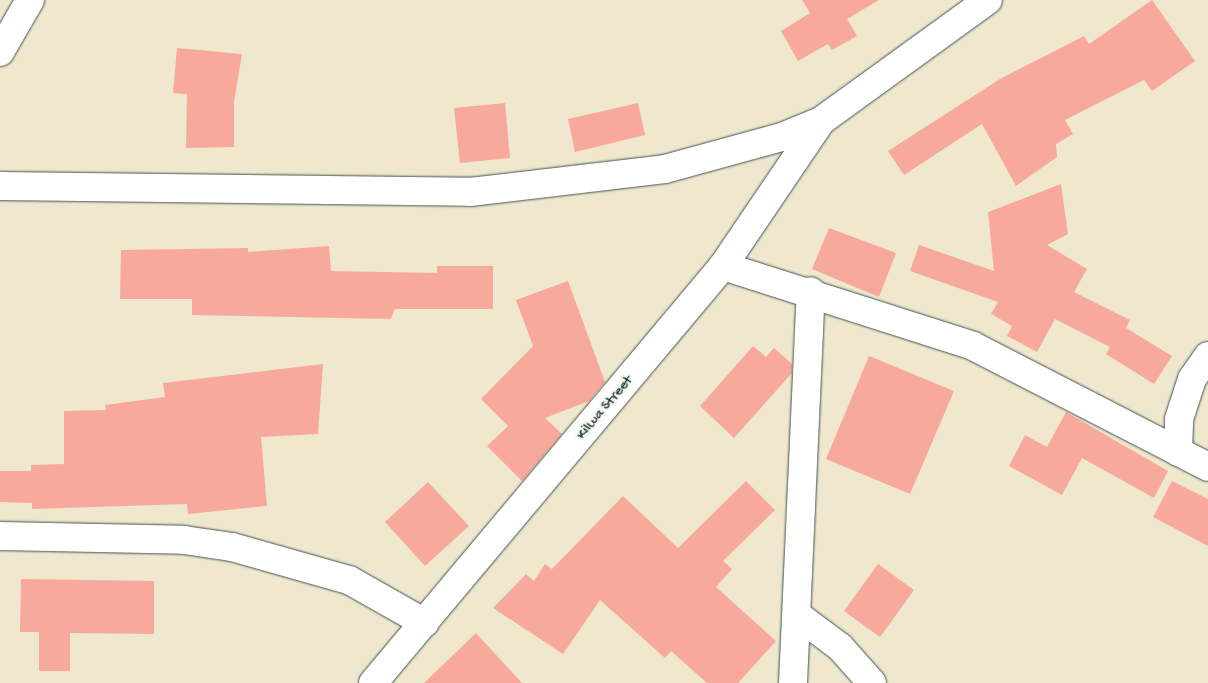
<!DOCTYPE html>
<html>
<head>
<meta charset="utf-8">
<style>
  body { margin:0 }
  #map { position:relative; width:1208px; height:683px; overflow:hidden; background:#f0e7cf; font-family:"Gochi Hand",sans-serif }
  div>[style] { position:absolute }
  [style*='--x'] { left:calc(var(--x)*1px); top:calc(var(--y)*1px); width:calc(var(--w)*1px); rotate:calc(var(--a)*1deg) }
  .building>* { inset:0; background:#f7aa9b }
  .roads { filter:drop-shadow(0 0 1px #3e564b) drop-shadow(0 0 1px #3e564b) }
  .street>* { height:28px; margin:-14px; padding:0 14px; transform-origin:14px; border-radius:14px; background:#fff }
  span { translate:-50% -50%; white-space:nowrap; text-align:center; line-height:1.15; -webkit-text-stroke:5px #f6f6f2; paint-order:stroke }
  .street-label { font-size:15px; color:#1f3d34 }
</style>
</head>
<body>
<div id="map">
  <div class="building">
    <div style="clip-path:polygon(802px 0,879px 0,847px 19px,857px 36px,832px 50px,828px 44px,798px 61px,781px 31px,810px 13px)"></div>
    <div style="clip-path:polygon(1152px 0,1195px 61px,1152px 91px,1144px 80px,1065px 120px,1073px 134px,1056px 144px,1057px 157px,1016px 186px,982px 124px,904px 175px,888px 151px,1000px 79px,1084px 36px,1089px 44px)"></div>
    <div style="clip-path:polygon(177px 48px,242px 54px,234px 102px,234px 147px,186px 148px,187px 94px,173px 93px)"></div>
    <div style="clip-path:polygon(505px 103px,510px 158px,460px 163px,454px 108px)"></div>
    <div style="clip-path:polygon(638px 103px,645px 135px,575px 152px,568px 119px)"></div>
    <div style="clip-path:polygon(1061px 184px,1068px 234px,1047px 245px,1087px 269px,1074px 292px,1130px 320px,1126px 328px,1172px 356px,1154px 384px,1106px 354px,1110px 347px,1055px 319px,1037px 352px,1007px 336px,1012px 326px,991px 314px,998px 302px,910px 271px,919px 245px,994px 271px,988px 212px)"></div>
    <div style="clip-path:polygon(829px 228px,896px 253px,879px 297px,812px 269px)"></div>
    <div style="clip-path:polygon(329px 246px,331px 271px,437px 273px,437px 266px,493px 266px,493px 309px,395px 309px,391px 319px,192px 315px,192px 299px,120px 299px,121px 250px,248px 248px,248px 252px)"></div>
    <div style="clip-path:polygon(568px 281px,605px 382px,589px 401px,545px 418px,562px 434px,522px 481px,487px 446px,508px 426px,481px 399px,533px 346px,516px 300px)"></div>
    <div style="clip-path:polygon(753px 346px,766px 357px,774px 348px,792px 364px,792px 373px,734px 438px,700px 406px)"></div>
    <div style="clip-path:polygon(869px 356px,954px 391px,910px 494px,826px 459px)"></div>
    <div style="clip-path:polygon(323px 364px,318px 434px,261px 437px,267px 506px,188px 514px,187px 504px,32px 509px,32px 503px,0 502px,0 471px,31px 471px,31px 465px,64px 464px,64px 411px,106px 410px,105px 405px,165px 397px,163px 383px)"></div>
    <div style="clip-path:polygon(1066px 412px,1168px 471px,1154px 498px,1082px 458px,1062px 495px,1009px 466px,1025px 435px,1047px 447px)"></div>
    <div style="clip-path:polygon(746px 481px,775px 510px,723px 561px,732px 569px,716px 587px,776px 641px,738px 683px,707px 683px,671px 651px,665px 658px,600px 600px,563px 654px,493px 608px,526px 574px,534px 581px,545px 564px,552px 569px,623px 496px,678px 548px)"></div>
    <div style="clip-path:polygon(1172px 481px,1208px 499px,1208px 546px,1153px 517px)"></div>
    <div style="clip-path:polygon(428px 482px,469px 526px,425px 566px,385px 522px)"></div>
    <div style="clip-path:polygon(878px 564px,914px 590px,880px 637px,844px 611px)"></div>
    <div style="clip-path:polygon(21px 579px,154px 581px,154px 634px,70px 633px,70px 671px,39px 671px,39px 632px,20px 632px)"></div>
    <div style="clip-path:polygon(476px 633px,522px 683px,424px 683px)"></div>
  </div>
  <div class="roads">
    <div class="street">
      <div style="--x:0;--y:52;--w:60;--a:-60"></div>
      <div style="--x:0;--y:186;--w:470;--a:0.7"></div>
      <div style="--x:470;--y:192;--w:196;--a:-6.7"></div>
      <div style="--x:665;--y:169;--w:121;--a:-15.3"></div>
      <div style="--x:782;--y:137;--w:42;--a:-22.3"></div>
      <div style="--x:821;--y:121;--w:206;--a:-35.9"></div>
      <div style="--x:723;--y:266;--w:262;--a:17.7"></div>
      <div style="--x:973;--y:346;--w:264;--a:27.2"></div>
      <div style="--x:1178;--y:452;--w:33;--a:-88"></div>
      <div style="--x:1179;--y:419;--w:42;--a:-72"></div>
      <div style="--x:1192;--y:379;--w:28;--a:-55"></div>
      <div style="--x:0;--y:536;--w:184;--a:1.2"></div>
      <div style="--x:184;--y:540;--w:49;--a:8.3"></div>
      <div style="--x:232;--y:547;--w:122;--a:15.8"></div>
      <div style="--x:349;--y:580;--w:87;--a:29.5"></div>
      <div style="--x:797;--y:615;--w:54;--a:36.7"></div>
      <div style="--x:840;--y:647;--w:48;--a:48.4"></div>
      <div style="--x:373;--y:683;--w:544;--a:-49.99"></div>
      <div style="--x:723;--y:266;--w:175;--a:-55.9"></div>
      <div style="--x:793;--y:683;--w:392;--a:-87.4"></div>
    </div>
  </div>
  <div class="street-label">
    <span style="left:605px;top:408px;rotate:-50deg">Kilwa Street</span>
  </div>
</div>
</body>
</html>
